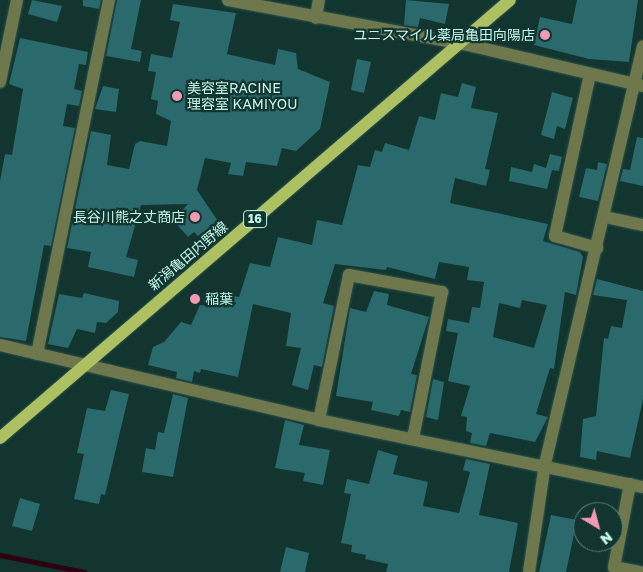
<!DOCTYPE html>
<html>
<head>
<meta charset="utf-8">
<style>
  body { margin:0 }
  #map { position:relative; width:643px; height:572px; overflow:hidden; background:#12352f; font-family:"Golos Text","Noto Sans JP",sans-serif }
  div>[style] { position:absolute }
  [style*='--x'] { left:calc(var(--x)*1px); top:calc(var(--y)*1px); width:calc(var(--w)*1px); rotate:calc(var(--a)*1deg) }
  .stream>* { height:5px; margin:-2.5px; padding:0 2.5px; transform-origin:2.5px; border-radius:2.5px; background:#2d0011 }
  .building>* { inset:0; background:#2a696c }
  .roads { filter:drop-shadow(0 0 1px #2f544d) drop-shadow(0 0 1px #2f544d) }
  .minor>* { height:12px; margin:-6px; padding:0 6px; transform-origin:6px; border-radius:6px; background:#6e784c }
  .major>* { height:12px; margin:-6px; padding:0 6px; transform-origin:6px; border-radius:6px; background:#adc162 }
  .dots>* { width:14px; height:14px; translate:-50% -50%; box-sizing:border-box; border:2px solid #12352f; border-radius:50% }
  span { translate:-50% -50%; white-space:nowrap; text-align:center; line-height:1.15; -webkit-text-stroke:4.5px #12352f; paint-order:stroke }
  .shield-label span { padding:1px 4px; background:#12352f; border:1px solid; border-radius:4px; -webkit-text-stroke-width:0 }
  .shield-label { font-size:12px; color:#c5f6eb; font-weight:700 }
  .poi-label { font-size:14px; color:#c5f6eb }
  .right { translate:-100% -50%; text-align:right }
  .left { translate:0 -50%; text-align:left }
  .street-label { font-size:14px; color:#c5f6eb }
  .north { position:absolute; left:573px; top:502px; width:50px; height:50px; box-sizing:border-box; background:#12352f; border:1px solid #5a827a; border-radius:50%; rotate:143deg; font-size:14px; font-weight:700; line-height:20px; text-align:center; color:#c5f6eb }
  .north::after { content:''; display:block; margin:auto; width:18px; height:22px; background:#f09ab5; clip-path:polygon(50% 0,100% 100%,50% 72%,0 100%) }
</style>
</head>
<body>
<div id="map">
  <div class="stream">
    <div style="--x:0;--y:555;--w:86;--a:11.4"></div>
  </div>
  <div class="building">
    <div style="clip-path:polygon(32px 0,62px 6px,57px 22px,28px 14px)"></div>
    <div style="clip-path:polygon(83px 0,101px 0,99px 9px,83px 6px)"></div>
    <div style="clip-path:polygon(117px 0,141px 0,131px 49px,142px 51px,140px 62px,106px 56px)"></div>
    <div style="clip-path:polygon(406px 0,449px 4px,445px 24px,420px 18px,418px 27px,404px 25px)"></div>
    <div style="clip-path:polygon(577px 0,638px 0,629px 62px,589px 59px,534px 45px,540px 17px,572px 24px)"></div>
    <div style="clip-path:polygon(173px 4px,236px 13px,227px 54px,275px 65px,278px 49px,296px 53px,298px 69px,330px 82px,320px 129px,296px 151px,282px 148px,277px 166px,246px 162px,243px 176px,228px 174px,231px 163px,205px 158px,197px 190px,218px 221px,198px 236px,194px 232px,188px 237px,173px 220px,188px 204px,141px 205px,126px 257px,138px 260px,134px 277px,88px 267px,91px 252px,67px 248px,91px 131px,111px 135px,107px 165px,129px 169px,135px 144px,140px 141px,167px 146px,171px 121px,156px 114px,158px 101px,151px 99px,156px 72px,148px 71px,151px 54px,172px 58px,180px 22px,170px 20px)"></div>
    <div style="clip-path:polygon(20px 38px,88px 52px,86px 65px,79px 64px,74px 89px,82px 91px,79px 106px,67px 104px,63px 126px,75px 128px,51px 246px,44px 245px,26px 341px,0 337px,0 181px,5px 154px,12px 155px,23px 89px,9px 84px)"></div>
    <div style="clip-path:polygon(357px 59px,371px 62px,364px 93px,351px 90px)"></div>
    <div style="clip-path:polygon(evenodd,462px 83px,476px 87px,471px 108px,498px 113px,485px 169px,490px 170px,486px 186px,455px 178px,450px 203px,548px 224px,543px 241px,580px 252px,583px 257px,576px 295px,565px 292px,554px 369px,550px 368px,536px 414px,548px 417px,535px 442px,490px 433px,486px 446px,470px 443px,472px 433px,466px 431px,467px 417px,461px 416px,470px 386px,448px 381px,458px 333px,446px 331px,448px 319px,469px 323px,472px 307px,480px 308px,484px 282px,467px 280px,469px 267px,439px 262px,435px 279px,387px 267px,386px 270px,335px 264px,323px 303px,334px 306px,322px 367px,314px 365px,308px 390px,292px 385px,301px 348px,286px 346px,291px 313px,253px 304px,238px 377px,201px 369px,200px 373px,194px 371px,192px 382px,176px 378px,177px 372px,148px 365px,153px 347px,164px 342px,181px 322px,191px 325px,200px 305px,217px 307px,220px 293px,239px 297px,250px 263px,270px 267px,278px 237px,312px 245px,317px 220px,342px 225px,358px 165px,370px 167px,375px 150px,382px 152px,385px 143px,409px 150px,419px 116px,435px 120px,441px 93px,458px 97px,462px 83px,522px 300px,547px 305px,534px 348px,493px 337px,499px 303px,520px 308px,522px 300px)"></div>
    <div style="clip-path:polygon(103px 86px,119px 89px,116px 112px,95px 109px)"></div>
    <div style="clip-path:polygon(552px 92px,573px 98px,565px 129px,557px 126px,554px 139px,541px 135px)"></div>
    <div style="clip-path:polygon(637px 137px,643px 138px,643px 186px,620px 181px,623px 169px,630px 170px)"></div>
    <div style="clip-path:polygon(550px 154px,562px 157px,559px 171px,552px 170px,547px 189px,509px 181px,511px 167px,532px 172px,534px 164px,546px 168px)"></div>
    <div style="clip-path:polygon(598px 162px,607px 164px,598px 201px,579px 197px,586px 168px,597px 170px)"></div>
    <div style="clip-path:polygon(597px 279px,643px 291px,643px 399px,630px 458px,597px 451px,596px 460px,580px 457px,583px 419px,596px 416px,604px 338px,608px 339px,611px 326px,622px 328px,627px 300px,593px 295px)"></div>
    <div style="clip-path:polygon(374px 291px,389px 294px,387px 305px,429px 317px,411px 374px,417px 375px,410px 412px,401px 410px,399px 416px,371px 410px,373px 402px,336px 396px,350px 308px,366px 312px)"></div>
    <div style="clip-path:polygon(84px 293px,119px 301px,118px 312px,106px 323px,97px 322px,95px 333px,77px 329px,68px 348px,48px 344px,59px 294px,82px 298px)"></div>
    <div style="clip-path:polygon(433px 379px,444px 382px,438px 420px,426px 417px)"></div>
    <div style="clip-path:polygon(111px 390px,129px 394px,105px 495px,101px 494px,99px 504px,74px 499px,84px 454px,77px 453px,87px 408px,105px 411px)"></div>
    <div style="clip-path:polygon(173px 394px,188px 398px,173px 477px,142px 472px,146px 448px,155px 450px,158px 432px,164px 433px)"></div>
    <div style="clip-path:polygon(285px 420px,304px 425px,299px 445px,330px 450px,323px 485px,303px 481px,305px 473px,275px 468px)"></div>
    <div style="clip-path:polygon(378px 450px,398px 456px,393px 474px,428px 482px,423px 506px,459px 513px,470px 472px,463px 470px,466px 459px,490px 464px,479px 515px,518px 523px,509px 572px,386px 572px,388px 564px,365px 559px,366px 555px,351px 552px,352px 545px,341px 543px,351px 494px,344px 493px,347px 479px,369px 484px)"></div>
    <div style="clip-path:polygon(20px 498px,40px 504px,32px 531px,12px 526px)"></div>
    <div style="clip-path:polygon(551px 515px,577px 520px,566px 572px,539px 572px)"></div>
    <div style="clip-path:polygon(286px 547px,309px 553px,305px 572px,280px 572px)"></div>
  </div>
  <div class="roads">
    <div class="minor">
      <div style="--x:228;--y:0;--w:240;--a:10.6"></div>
      <div style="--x:464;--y:44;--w:184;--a:13.2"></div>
      <div style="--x:316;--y:18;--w:18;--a:-81"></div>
      <div style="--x:590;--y:74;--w:166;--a:102.2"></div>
      <div style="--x:555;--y:236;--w:44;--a:15.9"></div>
      <div style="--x:0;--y:82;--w:84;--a:-78.3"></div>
      <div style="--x:605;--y:217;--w:39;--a:12"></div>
      <div style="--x:0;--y:345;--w:328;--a:13.2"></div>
      <div style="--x:319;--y:420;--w:331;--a:11.7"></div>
      <div style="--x:37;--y:354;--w:361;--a:-78.5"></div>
      <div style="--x:319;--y:420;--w:148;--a:-78.3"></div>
      <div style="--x:349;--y:275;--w:95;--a:10.4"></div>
      <div style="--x:442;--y:292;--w:149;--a:101.2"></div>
      <div style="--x:630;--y:484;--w:85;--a:100.9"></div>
      <div style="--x:614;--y:567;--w:26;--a:11"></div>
      <div style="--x:529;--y:572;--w:109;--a:-81.6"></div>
      <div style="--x:545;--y:464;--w:429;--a:-76.8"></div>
    </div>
    <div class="major">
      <div style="--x:0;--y:438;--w:672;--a:-40.66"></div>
    </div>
  </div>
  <div class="dots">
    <div style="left:545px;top:35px;background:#f09ab5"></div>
    <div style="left:177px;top:96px;background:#f09ab5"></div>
    <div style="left:195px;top:217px;background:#f09ab5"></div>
    <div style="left:195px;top:299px;background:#f09ab5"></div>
  </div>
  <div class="shield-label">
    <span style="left:255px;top:219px">16</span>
  </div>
  <div class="poi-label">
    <span class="right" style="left:535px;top:35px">ユニスマイル薬局亀田向陽店</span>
    <span class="left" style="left:187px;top:96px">美容室RACINE<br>理容室 KAMIYOU</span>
    <span class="right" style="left:185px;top:217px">長谷川熊之丈商店</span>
    <span class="left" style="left:205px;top:299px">稲葉</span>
  </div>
  <div class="street-label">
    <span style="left:188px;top:256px;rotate:-40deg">新潟亀田内野線</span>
  </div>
  <div class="north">N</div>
</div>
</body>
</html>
